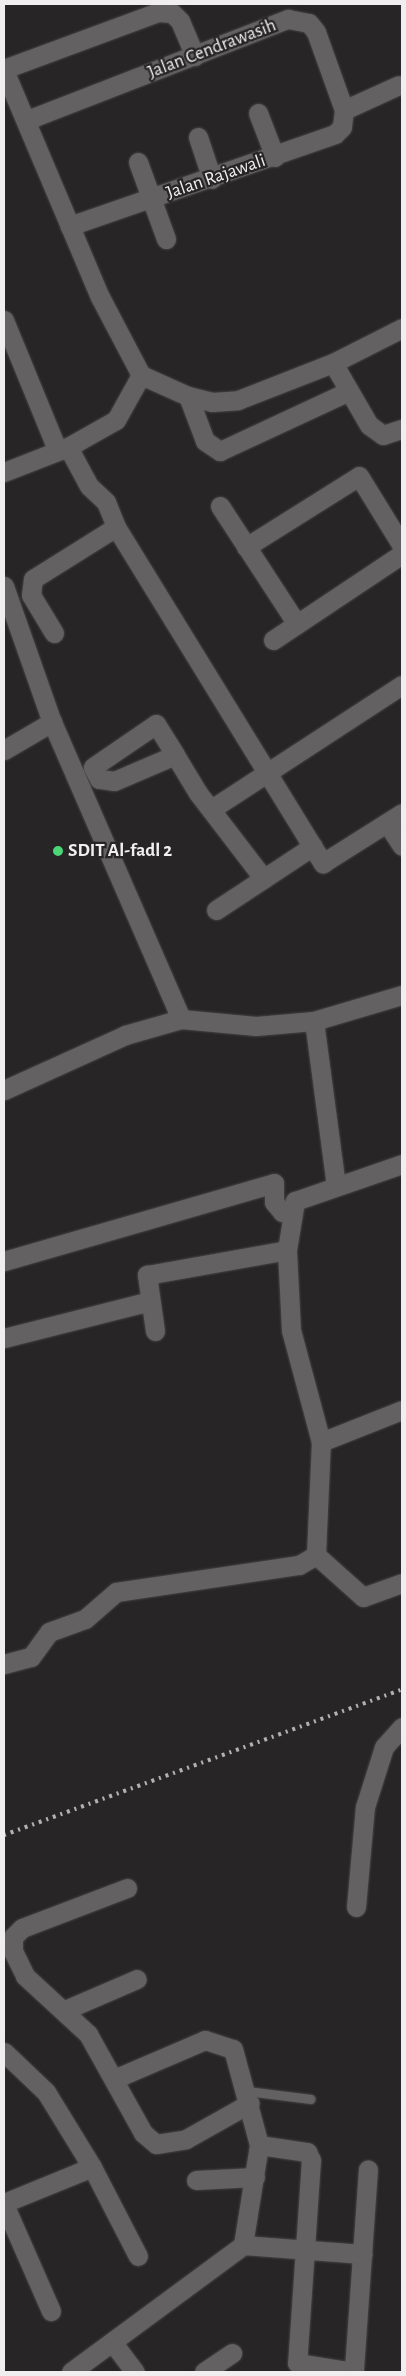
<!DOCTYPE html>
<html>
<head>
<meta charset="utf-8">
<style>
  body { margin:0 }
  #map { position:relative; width:406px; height:2376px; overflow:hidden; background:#272526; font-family:"Alegreya Sans",sans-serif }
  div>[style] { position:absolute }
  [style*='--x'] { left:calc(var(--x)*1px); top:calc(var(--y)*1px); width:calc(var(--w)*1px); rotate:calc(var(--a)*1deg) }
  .roads { filter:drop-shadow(0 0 1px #464445) drop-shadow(0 0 1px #464445) }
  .lane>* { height:9px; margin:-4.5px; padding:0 4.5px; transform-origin:4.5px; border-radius:4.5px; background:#646162 }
  .street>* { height:19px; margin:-9.5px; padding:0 9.5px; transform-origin:9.5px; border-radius:9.5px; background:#646162 }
  .rail>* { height:4px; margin-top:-2px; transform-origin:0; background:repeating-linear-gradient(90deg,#b3b1b2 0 2.5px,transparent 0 7.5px) }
  .dots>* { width:14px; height:14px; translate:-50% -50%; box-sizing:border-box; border:2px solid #272526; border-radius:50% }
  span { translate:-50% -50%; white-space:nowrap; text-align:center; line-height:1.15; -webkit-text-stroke:4.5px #272526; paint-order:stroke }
  .street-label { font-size:19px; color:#f0eeef }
  .poi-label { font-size:19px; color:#f0eeef; font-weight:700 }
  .left { translate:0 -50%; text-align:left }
  .frame { position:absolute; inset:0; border:5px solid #f0eeef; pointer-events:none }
</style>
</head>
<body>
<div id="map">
  <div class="roads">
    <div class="lane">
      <div style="--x:247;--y:2091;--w:64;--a:7.2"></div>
    </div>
    <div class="street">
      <div style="--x:4;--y:69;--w:164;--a:-20.3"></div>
      <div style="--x:158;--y:12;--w:14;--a:4"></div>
      <div style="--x:172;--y:13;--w:11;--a:45"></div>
      <div style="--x:180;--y:21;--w:38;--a:67"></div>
      <div style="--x:4;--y:70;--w:246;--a:67.1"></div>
      <div style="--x:100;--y:297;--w:88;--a:62.3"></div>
      <div style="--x:141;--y:375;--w:51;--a:24.1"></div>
      <div style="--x:188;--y:396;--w:25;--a:14"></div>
      <div style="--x:212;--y:402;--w:26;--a:-4"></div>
      <div style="--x:238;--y:400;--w:102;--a:-21.3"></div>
      <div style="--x:333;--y:363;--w:77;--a:-26.9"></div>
      <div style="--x:344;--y:110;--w:60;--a:-24.4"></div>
      <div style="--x:258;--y:113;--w:47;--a:68.9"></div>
      <div style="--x:27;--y:120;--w:280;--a:-21.2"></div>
      <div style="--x:288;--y:19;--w:21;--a:11"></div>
      <div style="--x:309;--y:23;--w:11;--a:52"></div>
      <div style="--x:316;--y:32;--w:83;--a:70.3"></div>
      <div style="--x:344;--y:110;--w:17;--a:97"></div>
      <div style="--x:342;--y:127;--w:10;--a:135"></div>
      <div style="--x:335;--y:134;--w:281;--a:160.9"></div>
      <div style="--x:198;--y:137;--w:44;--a:71.6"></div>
      <div style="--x:138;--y:162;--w:82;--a:70"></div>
      <div style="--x:4;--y:320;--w:139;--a:67.7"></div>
      <div style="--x:333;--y:363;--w:72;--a:59.9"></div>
      <div style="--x:369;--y:425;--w:17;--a:36"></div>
      <div style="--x:383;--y:435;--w:20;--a:-18"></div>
      <div style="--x:188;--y:396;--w:48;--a:69.3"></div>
      <div style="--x:205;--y:441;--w:18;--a:34"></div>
      <div style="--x:220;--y:451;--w:142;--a:-24.9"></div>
      <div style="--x:68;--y:447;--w:44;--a:61.7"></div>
      <div style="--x:89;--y:486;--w:23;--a:43"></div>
      <div style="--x:106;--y:502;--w:27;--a:68"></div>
      <div style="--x:116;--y:527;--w:395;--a:58.4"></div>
      <div style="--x:323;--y:863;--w:93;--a:-32.3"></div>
      <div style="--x:4;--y:472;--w:69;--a:-21.3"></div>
      <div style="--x:68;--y:447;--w:55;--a:-29.4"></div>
      <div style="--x:116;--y:420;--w:51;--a:-60.9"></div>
      <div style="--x:220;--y:506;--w:141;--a:56.9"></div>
      <div style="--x:246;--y:547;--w:133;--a:-32.1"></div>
      <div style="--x:359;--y:476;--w:82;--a:58.4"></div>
      <div style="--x:4;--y:586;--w:144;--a:70.6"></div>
      <div style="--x:52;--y:722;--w:324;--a:66.5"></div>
      <div style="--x:54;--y:633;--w:44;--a:-121.2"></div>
      <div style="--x:31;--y:595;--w:16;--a:-83"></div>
      <div style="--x:33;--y:579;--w:98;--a:-32.1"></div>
      <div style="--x:273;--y:640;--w:155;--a:-33.7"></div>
      <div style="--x:4;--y:750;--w:56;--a:-30.3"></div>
      <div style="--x:175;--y:755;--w:66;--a:156.9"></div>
      <div style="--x:114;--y:781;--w:15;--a:-172"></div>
      <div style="--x:99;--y:779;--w:13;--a:-117"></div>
      <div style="--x:93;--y:767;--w:76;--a:-34.3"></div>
      <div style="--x:156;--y:724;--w:36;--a:58"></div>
      <div style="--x:175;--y:755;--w:44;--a:58.8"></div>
      <div style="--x:198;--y:793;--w:108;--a:52.5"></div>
      <div style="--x:213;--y:808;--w:225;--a:-33.1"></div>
      <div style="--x:387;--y:823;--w:27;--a:57"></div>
      <div style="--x:216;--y:910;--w:116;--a:-33.4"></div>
      <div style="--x:314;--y:1021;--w:165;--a:82.4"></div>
      <div style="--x:4;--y:1090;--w:133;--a:-24.4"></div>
      <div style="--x:125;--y:1035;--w:58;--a:-15.9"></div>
      <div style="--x:181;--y:1019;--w:75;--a:5.3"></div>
      <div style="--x:256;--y:1026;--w:58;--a:-4.9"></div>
      <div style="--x:314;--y:1021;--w:92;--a:-16.5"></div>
      <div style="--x:4;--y:1261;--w:281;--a:-16.1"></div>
      <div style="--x:274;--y:1183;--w:19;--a:90"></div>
      <div style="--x:274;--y:1202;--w:13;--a:51"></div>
      <div style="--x:282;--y:1212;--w:11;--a:5"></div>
      <div style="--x:155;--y:1331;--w:57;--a:-98.1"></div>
      <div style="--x:147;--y:1275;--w:142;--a:-10.1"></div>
      <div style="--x:4;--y:1338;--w:151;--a:-14.2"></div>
      <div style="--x:321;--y:1442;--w:87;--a:-21.6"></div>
      <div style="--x:316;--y:1555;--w:63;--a:41.8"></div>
      <div style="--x:363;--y:1597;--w:41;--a:-19.7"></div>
      <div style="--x:4;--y:1664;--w:28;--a:-15"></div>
      <div style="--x:31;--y:1657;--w:31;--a:-54"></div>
      <div style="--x:49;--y:1632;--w:38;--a:-20"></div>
      <div style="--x:85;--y:1619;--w:41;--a:-41.1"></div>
      <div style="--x:116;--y:1592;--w:185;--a:-8.4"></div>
      <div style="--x:299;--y:1565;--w:20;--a:-30"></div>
      <div style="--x:316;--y:1555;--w:113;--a:-87.5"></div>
      <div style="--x:321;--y:1442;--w:116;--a:-105"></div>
      <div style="--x:291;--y:1330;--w:80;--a:-92.9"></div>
      <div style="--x:287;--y:1250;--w:50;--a:-80.7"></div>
      <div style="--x:295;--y:1201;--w:113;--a:-19.1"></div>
      <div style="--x:127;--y:1888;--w:112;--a:159.1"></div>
      <div style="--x:22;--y:1928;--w:13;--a:135"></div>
      <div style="--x:13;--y:1937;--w:14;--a:90"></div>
      <div style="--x:13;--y:1951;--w:28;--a:64"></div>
      <div style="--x:25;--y:1976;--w:86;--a:42.6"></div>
      <div style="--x:88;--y:2034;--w:113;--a:60.9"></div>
      <div style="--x:143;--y:2133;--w:17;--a:40"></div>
      <div style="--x:156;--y:2144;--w:30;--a:-9"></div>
      <div style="--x:186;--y:2139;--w:73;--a:-29.4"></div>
      <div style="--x:356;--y:1907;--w:100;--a:-84.9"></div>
      <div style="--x:365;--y:1807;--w:63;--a:-72.4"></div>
      <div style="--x:384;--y:1747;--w:27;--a:-48"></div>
      <div style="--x:65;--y:2010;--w:78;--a:-23.3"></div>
      <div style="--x:4;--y:2052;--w:58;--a:43.6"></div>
      <div style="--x:46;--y:2092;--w:88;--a:58.5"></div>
      <div style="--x:114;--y:2079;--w:99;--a:-23.2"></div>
      <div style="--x:205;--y:2040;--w:29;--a:18"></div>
      <div style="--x:233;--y:2049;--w:99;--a:74.8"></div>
      <div style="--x:196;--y:2180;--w:59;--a:-2.9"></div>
      <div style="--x:4;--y:2203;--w:95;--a:-22.2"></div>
      <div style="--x:92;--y:2167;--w:100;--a:62.7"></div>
      <div style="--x:4;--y:2204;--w:117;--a:66.3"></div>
      <div style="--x:243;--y:2245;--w:101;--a:-80.9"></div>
      <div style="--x:259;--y:2145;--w:49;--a:8.3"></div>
      <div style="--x:307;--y:2152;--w:9;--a:63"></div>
      <div style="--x:311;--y:2160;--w:203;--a:93.9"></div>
      <div style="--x:297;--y:2363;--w:58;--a:9"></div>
      <div style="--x:113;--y:2343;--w:36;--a:53"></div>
      <div style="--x:354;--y:2369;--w:200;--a:-86"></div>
      <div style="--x:71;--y:2372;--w:214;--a:-36.4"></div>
      <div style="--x:243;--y:2245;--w:120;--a:4.3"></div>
      <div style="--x:204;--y:2372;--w:34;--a:-34"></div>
    </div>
  </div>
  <div class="rail">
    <div style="--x:4;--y:1835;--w:424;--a:-20.1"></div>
  </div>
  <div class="dots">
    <div style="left:58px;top:851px;background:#4bd677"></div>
  </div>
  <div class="street-label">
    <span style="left:212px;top:49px;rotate:-21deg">Jalan Cendrawasih</span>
    <span style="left:216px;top:177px;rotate:-19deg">Jalan Rajawali</span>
  </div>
  <div class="poi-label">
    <span class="left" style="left:68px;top:851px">SDIT Al-fadl 2</span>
  </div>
  <div class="frame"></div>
</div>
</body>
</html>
